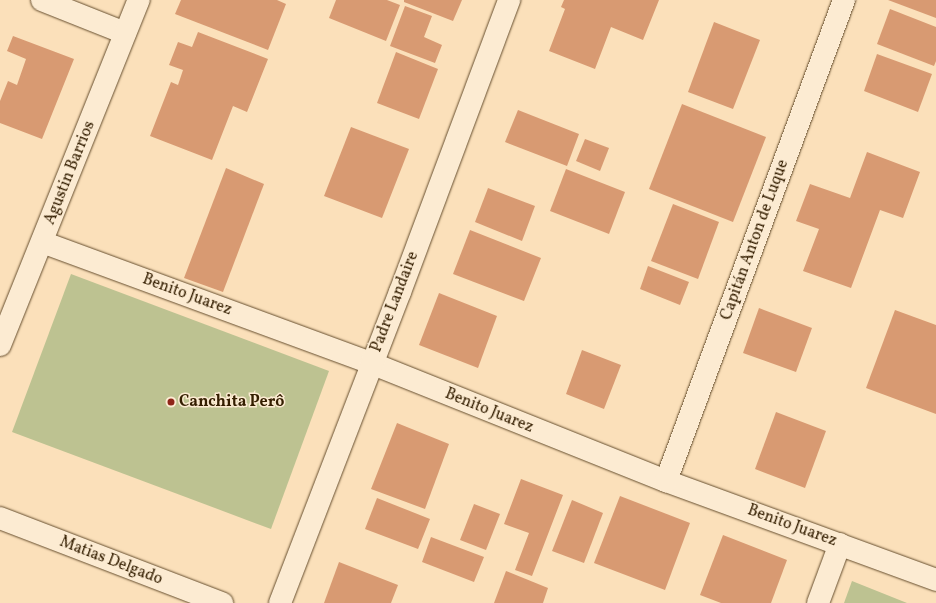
<!DOCTYPE html>
<html>
<head>
<meta charset="utf-8">
<style>
  body { margin:0 }
  #map { position:relative; width:936px; height:603px; overflow:hidden; background:#fbe0ba; font-family:Vollkorn,serif }
  div>[style] { position:absolute }
  [style*='--x'] { left:calc(var(--x)*1px); top:calc(var(--y)*1px); width:calc(var(--w)*1px); rotate:calc(var(--a)*1deg) }
  .green>* { inset:0; background:#bdc291 }
  .building>* { inset:0; background:#d89a72 }
  .roads { filter:drop-shadow(0 0 1px #664e2e) drop-shadow(0 0 1px #664e2e) }
  .minor>* { height:22px; margin:-11px; padding:0 11px; transform-origin:11px; border-radius:11px; background:#fcebd2 }
  .dots>* { width:11px; height:11px; translate:-50% -50%; box-sizing:border-box; border:2px solid #fcebd2; border-radius:50% }
  span { translate:-50% -50%; white-space:nowrap; text-align:center; line-height:1.15; -webkit-text-stroke:3px #fcebd2; paint-order:stroke }
  .street-label { font-size:16px; color:#341e00 }
  .poi-label { font-size:16px; color:#341e00; font-weight:700 }
  .left { translate:0 -50%; text-align:left }
</style>
</head>
<body>
<div id="map">
  <div class="green">
    <div style="clip-path:polygon(71px 274px,329px 371px,271px 529px,12px 432px)"></div>
    <div style="clip-path:polygon(852px 581px,907px 603px,844px 603px)"></div>
  </div>
  <div class="building">
    <div style="clip-path:polygon(181px 0,277px 0,286px 4px,268px 50px,175px 14px)"></div>
    <div style="clip-path:polygon(336px 0,387px 0,400px 5px,386px 41px,329px 18px)"></div>
    <div style="clip-path:polygon(404px 0,462px 0,453px 21px,404px 2px)"></div>
    <div style="clip-path:polygon(564px 0,659px 0,643px 40px,611px 27px,595px 69px,549px 51px,565px 9px,561px 7px)"></div>
    <div style="clip-path:polygon(888px 0,936px 0,936px 18px)"></div>
    <div style="clip-path:polygon(405px 6px,432px 16px,424px 37px,442px 45px,435px 63px,390px 46px)"></div>
    <div style="clip-path:polygon(890px 9px,936px 27px,936px 61px,934px 66px,877px 44px)"></div>
    <div style="clip-path:polygon(714px 22px,760px 40px,733px 109px,688px 92px)"></div>
    <div style="clip-path:polygon(198px 32px,268px 59px,247px 112px,233px 106px,212px 160px,150px 136px,171px 82px,178px 85px,183px 70px,169px 65px,178px 42px,192px 47px)"></div>
    <div style="clip-path:polygon(13px 36px,74px 59px,42px 139px,0 123px,0 101px,8px 81px,17px 85px,26px 59px,7px 51px)"></div>
    <div style="clip-path:polygon(396px 52px,438px 69px,419px 119px,377px 103px)"></div>
    <div style="clip-path:polygon(877px 54px,932px 74px,918px 112px,864px 91px)"></div>
    <div style="clip-path:polygon(682px 104px,766px 137px,733px 222px,649px 189px)"></div>
    <div style="clip-path:polygon(518px 110px,579px 134px,567px 166px,505px 142px)"></div>
    <div style="clip-path:polygon(351px 127px,409px 149px,382px 218px,324px 196px)"></div>
    <div style="clip-path:polygon(585px 139px,609px 148px,600px 171px,576px 161px)"></div>
    <div style="clip-path:polygon(867px 152px,920px 172px,903px 218px,880px 210px,851px 288px,803px 271px,819px 229px,796px 221px,810px 184px,850px 198px)"></div>
    <div style="clip-path:polygon(226px 168px,264px 184px,223px 292px,184px 278px)"></div>
    <div style="clip-path:polygon(566px 169px,625px 192px,609px 234px,550px 211px)"></div>
    <div style="clip-path:polygon(488px 188px,535px 206px,522px 241px,475px 222px)"></div>
    <div style="clip-path:polygon(673px 204px,719px 222px,698px 279px,651px 261px)"></div>
    <div style="clip-path:polygon(470px 230px,541px 258px,524px 301px,453px 274px)"></div>
    <div style="clip-path:polygon(648px 266px,689px 282px,680px 305px,640px 289px)"></div>
    <div style="clip-path:polygon(439px 293px,497px 316px,478px 368px,419px 345px)"></div>
    <div style="clip-path:polygon(759px 308px,812px 328px,796px 372px,743px 353px)"></div>
    <div style="clip-path:polygon(895px 310px,936px 325px,936px 414px,866px 388px)"></div>
    <div style="clip-path:polygon(582px 350px,621px 365px,604px 409px,566px 394px)"></div>
    <div style="clip-path:polygon(776px 412px,826px 431px,805px 488px,755px 469px)"></div>
    <div style="clip-path:polygon(397px 423px,449px 444px,425px 509px,371px 489px)"></div>
    <div style="clip-path:polygon(521px 479px,563px 495px,532px 576px,515px 570px,529px 533px,504px 524px)"></div>
    <div style="clip-path:polygon(620px 496px,690px 523px,665px 590px,594px 563px)"></div>
    <div style="clip-path:polygon(377px 498px,430px 519px,418px 549px,365px 529px)"></div>
    <div style="clip-path:polygon(572px 500px,603px 513px,584px 563px,552px 551px)"></div>
    <div style="clip-path:polygon(474px 504px,500px 514px,486px 550px,460px 540px)"></div>
    <div style="clip-path:polygon(723px 535px,787px 560px,771px 603px,721px 603px,700px 595px)"></div>
    <div style="clip-path:polygon(431px 537px,484px 557px,474px 582px,422px 562px)"></div>
    <div style="clip-path:polygon(339px 562px,398px 585px,391px 603px,324px 603px)"></div>
    <div style="clip-path:polygon(506px 571px,548px 588px,543px 603px,494px 603px)"></div>
  </div>
  <div class="roads">
    <div class="minor">
      <div style="--x:42;--y:0;--w:89;--a:21.7"></div>
      <div style="--x:42;--y:242;--w:351;--a:20.2"></div>
      <div style="--x:371;--y:363;--w:318;--a:21.8"></div>
      <div style="--x:666;--y:481;--w:288;--a:20.1"></div>
      <div style="--x:0;--y:345;--w:372;--a:-68.1"></div>
      <div style="--x:666;--y:481;--w:513;--a:-69.69"></div>
      <div style="--x:0;--y:518;--w:238;--a:21"></div>
      <div style="--x:280;--y:603;--w:333;--a:-68.9"></div>
      <div style="--x:400;--y:292;--w:312;--a:-69.5"></div>
      <div style="--x:818;--y:603;--w:63;--a:-69.6"></div>
    </div>
  </div>
  <div class="dots">
    <div style="left:171px;top:402px;background:#8f2418"></div>
  </div>
  <div class="street-label">
    <span style="left:70px;top:173px;rotate:-68deg">Agustin Barrios</span>
    <span style="left:755px;top:240px;rotate:-70deg">Capitán Anton de Luque</span>
    <span style="left:187px;top:295px;rotate:20deg">Benito Juarez</span>
    <span style="left:395px;top:302px;rotate:-69deg">Padre Landaire</span>
    <span style="left:489px;top:411px;rotate:22deg">Benito Juarez</span>
    <span style="left:792px;top:526px;rotate:20deg">Benito Juarez</span>
    <span style="left:111px;top:561px;rotate:21deg">Matias Delgado</span>
  </div>
  <div class="poi-label">
    <span class="left" style="left:179px;top:402px">Canchita Perô</span>
  </div>
</div>
</body>
</html>
